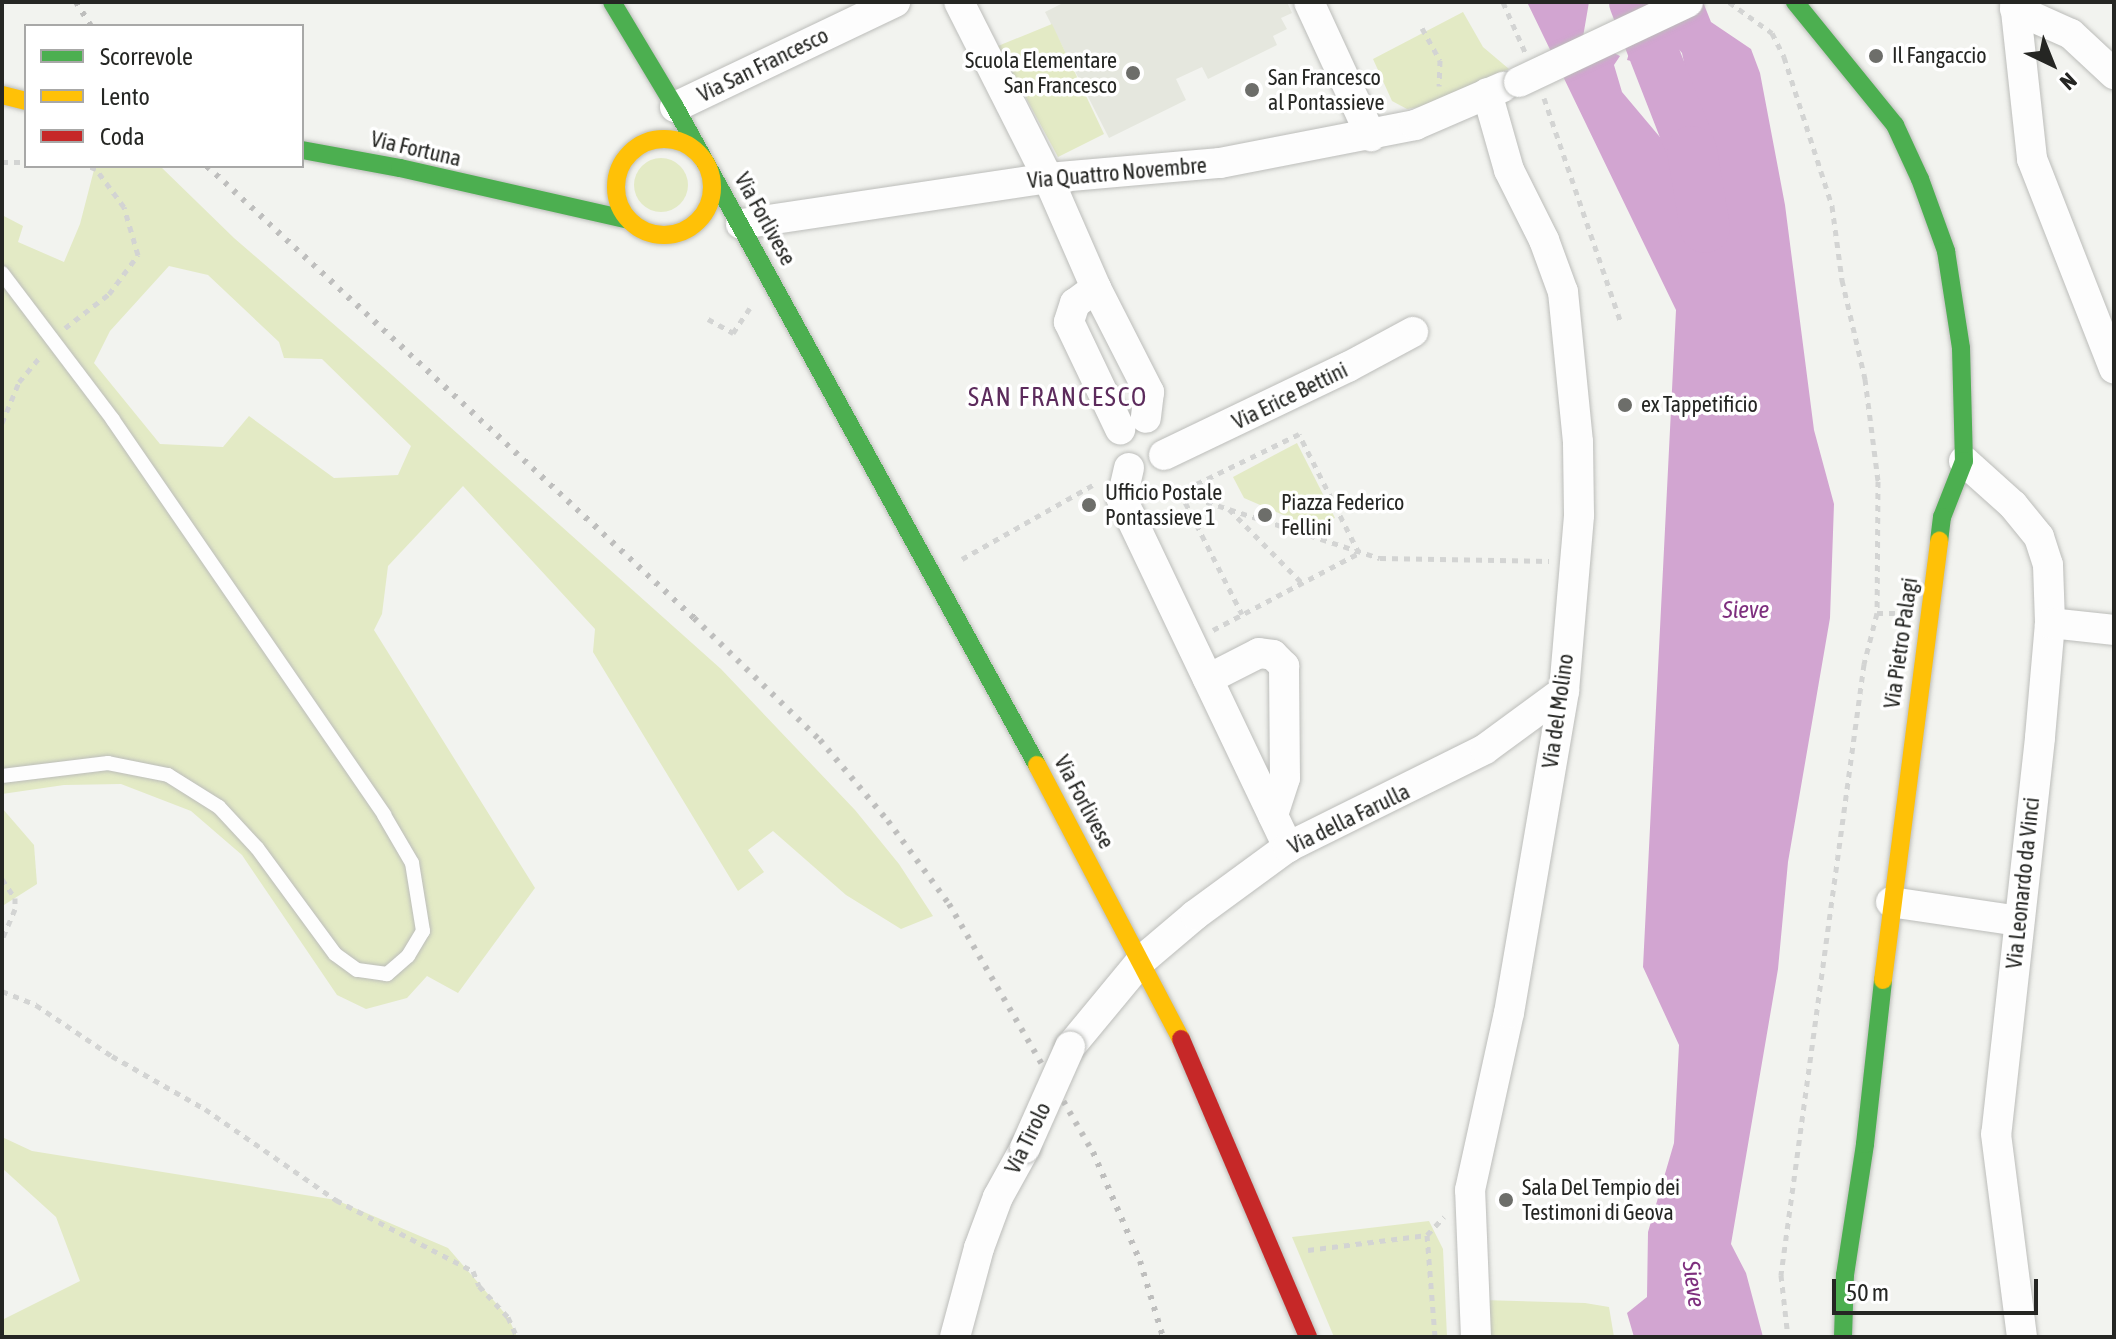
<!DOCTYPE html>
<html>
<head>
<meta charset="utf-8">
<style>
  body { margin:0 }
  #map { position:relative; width:2116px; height:1339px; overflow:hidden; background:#f2f3ef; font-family:"Asap Condensed",sans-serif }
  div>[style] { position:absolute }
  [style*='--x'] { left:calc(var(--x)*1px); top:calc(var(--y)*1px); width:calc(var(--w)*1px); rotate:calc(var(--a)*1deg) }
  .built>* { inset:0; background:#e5e7de }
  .green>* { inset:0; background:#e3eac5 }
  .round { border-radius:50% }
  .water>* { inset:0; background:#d2a5d1 }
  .river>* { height:50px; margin:-25px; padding:0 25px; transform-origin:25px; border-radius:25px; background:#d2a5d1 }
  .path>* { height:5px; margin-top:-2.5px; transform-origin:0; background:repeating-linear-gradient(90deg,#d3d4d3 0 6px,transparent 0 12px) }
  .roads { filter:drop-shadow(0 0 2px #bcbdba) drop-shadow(0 0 2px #bcbdba) }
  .lane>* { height:14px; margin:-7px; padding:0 7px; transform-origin:7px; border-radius:7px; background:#fdfdfd }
  .street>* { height:30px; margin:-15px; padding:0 15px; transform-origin:15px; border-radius:15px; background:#fdfdfd }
  .fast>* { height:18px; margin:-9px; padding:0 9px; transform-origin:9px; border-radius:9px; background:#4caf50 }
  .slow>* { height:18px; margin:-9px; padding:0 9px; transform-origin:9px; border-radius:9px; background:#ffc107 }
  .slow>.ring { margin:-9px; padding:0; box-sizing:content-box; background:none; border:18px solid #ffc107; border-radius:50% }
  .jam>* { height:18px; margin:-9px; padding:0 9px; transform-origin:9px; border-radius:9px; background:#c62828 }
  .rail>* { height:6px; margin-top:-3px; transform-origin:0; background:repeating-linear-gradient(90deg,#bebebd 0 4px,transparent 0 12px) }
  .bridges { filter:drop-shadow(0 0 2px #bcbdba) drop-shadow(0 0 2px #bcbdba) }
  .street-bridge>* { height:30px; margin:-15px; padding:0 15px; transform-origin:15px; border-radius:15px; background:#fdfdfd }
  .dots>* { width:22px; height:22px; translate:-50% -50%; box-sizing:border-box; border:4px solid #fff; border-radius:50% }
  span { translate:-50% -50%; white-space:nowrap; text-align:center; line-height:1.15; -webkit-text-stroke:7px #fff; paint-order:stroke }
  .poi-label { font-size:22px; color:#252623 }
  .left { translate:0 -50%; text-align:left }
  .right { translate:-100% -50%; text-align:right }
  .street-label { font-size:22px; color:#252623 }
  .water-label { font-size:24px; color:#7e2f7e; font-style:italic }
  .quarter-label { font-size:26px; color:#5c2b5c; letter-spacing:2px }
  .frame { position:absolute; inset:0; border:4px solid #252623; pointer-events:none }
  .legend { position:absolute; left:24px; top:24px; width:280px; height:144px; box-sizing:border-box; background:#fff; border:2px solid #a8a8a7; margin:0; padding:10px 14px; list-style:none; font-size:24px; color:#252623 }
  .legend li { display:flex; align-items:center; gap:16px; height:40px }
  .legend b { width:40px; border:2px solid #a8a8a7 }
  .north { position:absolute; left:2012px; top:24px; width:80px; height:80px; -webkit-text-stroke:6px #fff; paint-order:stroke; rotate:137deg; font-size:22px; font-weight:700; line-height:32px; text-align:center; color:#252623 }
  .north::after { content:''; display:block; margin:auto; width:28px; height:36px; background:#252623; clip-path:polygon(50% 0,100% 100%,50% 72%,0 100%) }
  .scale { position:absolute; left:1832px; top:1279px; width:206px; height:36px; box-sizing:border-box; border:4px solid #252623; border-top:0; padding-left:10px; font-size:24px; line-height:28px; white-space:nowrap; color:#252623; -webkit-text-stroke:6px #fff; paint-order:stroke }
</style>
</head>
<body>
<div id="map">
  <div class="built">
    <div style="clip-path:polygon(1065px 2px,1287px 2px,1292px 13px,1281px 18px,1287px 29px,1273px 36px,1277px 45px,1208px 79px,1202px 67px,1176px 79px,1186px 100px,1109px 138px,1045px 12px)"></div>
  </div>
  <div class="green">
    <div style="clip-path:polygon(1463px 12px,1483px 47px,1509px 69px,1426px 106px,1407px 109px,1392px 101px,1373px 59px)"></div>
    <div style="clip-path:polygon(1052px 24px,1104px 134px,1058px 157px,998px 46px)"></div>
    <div class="round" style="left:634px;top:158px;width:54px;height:54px"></div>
    <div style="clip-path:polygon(evenodd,95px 166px,160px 166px,234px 238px,383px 367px,721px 669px,855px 810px,899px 864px,933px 916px,901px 929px,846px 895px,773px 831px,748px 850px,764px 872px,738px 891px,593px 652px,595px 629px,463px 486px,388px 566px,382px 614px,374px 630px,535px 888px,458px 993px,427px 976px,407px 998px,366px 1009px,337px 995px,242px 855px,191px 811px,121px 784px,64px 785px,2px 794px,2px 215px,23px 226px,18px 242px,64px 262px,80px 224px,95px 166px,169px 266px,208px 275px,279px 342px,284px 358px,322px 359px,411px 446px,398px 475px,334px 478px,249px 416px,223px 447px,160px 444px,94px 363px,110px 331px,169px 266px)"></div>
    <div style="clip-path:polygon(1297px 443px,1335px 518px,1313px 528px,1244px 498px,1233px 477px)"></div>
    <div style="clip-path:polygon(2px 808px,34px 845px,37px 884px,4px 905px)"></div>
    <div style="clip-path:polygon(2px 1137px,32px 1151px,336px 1200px,448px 1248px,508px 1317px,517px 1337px,2px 1337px,2px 1320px,80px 1281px,56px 1217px,2px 1168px)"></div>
    <div style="clip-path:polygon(1429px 1221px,1443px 1249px,1447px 1337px,1334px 1337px,1292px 1237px)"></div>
    <div style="clip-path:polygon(1481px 1300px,1585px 1303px,1609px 1307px,1614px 1337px,1482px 1337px)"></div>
  </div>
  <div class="water">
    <div style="clip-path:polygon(1527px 2px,1589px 2px,1583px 37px,1620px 56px,1614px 65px,1622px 92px,1675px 155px,1684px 175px,1702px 152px,1703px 143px,1702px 121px,1691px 97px,1682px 53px,1669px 38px,1657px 41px,1644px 64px,1627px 60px,1640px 15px,1620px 2px,1703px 2px,1711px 22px,1751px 49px,1760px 73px,1785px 205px,1814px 430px,1834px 504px,1830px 618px,1788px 862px,1778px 969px,1731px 1244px,1746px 1273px,1763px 1337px,1634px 1337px,1627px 1313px,1647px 1297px,1648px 1232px,1674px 1143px,1679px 1045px,1643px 967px,1676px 310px)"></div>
  </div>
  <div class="river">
    <div style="--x:1634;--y:2;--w:160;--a:68.7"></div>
    <div style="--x:1692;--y:151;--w:78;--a:80.4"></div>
  </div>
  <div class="path">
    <div style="--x:1503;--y:2;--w:55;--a:66.3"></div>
    <div style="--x:1729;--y:2;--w:53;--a:35.8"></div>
    <div style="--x:1772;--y:33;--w:27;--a:63"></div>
    <div style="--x:1784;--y:57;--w:157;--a:72.1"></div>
    <div style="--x:1832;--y:206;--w:75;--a:82.3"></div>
    <div style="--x:1842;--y:280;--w:102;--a:76.9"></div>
    <div style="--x:1865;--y:379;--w:103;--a:82.7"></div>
    <div style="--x:1878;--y:481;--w:132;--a:90.4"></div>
    <div style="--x:1877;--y:613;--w:53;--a:104.3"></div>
    <div style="--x:1864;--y:664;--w:617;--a:97.74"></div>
    <div style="--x:1781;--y:1275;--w:62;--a:83.6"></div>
    <div style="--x:1422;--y:28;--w:37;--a:61"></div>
    <div style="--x:1440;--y:60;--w:26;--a:92"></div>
    <div style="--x:1544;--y:98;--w:235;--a:71.1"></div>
    <div style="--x:2;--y:162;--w:24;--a:0"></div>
    <div style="--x:708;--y:319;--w:29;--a:29"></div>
    <div style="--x:733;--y:333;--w:30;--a:-56"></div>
    <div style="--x:65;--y:328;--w:56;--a:-37.7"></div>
    <div style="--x:109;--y:294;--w:49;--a:-53.4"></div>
    <div style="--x:138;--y:255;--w:50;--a:-106.3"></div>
    <div style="--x:124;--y:207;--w:47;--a:-126.4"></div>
    <div style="--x:96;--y:169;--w:9;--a:-159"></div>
    <div style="--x:2;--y:423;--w:44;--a:-67.5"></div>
    <div style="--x:19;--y:382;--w:33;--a:-50"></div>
    <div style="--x:1161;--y:487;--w:230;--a:18"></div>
    <div style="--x:1380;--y:558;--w:169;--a:1"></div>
    <div style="--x:1229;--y:509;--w:104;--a:45.4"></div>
    <div style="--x:962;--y:559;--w:150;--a:-29.5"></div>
    <div style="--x:1877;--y:613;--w:19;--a:0"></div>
    <div style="--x:1213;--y:630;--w:165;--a:-27.8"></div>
    <div style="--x:1359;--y:553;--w:133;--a:-116.8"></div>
    <div style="--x:1299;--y:434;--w:132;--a:154"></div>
    <div style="--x:1180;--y:492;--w:137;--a:63.1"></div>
    <div style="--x:2;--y:879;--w:23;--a:56"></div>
    <div style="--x:15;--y:898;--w:11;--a:90"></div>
    <div style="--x:15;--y:909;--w:33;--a:113"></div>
    <div style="--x:2;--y:991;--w:37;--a:22"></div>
    <div style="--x:36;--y:1005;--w:92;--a:33.9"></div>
    <div style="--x:112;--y:1056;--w:107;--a:29.7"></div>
    <div style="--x:205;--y:1109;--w:160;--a:34.8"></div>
    <div style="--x:336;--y:1200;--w:154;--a:27.4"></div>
    <div style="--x:473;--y:1271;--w:16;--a:68"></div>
    <div style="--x:479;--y:1286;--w:42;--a:46.9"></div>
    <div style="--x:508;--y:1317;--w:22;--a:66"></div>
    <div style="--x:1427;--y:1235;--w:25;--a:-47"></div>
    <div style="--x:1308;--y:1250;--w:120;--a:-7.2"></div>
    <div style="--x:1427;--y:1235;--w:102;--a:85.5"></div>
  </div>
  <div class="roads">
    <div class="lane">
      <div style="--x:2;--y:273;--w:184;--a:52.9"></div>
      <div style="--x:113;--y:420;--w:479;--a:55.5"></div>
      <div style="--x:384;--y:815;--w:56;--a:59.7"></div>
      <div style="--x:412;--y:863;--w:69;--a:80.8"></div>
      <div style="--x:423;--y:931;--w:29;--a:121"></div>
      <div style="--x:408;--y:956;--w:28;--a:139"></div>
      <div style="--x:387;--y:974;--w:30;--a:-172"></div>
      <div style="--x:357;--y:970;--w:27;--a:-144"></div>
      <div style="--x:335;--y:954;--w:132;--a:-126.3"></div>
      <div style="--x:257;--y:848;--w:56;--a:-132.8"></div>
      <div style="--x:219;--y:807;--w:60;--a:-147.9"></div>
      <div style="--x:168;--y:775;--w:61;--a:-168.7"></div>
      <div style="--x:108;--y:763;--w:107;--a:173"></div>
    </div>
    <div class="street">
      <div style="--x:959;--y:2;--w:197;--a:63.2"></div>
      <div style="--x:1048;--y:178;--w:120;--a:66.4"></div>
      <div style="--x:1096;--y:288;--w:117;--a:63"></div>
      <div style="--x:1149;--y:392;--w:26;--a:97"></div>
      <div style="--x:1309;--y:2;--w:148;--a:65.2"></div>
      <div style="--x:2015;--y:2;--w:158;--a:83.8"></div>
      <div style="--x:2032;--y:159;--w:225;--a:68.6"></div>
      <div style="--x:2015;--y:9;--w:61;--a:24.1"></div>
      <div style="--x:2071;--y:34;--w:59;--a:42.9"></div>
      <div style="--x:675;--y:107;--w:244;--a:-25.5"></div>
      <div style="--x:741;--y:224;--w:310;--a:-8.5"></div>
      <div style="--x:1048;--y:178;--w:173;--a:-5"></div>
      <div style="--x:1220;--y:163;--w:199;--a:-11"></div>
      <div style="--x:1415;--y:125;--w:96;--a:-23.4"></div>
      <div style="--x:1096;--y:288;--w:26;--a:144"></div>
      <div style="--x:1075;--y:303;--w:20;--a:108"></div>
      <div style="--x:1069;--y:322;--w:119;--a:64.5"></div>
      <div style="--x:1164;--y:455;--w:204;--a:-25.6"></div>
      <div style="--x:1348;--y:367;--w:74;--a:-28.3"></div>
      <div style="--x:1964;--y:461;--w:66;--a:41.9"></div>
      <div style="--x:2013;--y:505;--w:41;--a:50.9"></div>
      <div style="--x:2039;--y:537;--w:29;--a:72"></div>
      <div style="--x:2048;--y:565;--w:58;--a:88"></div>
      <div style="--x:2050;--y:623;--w:115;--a:95"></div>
      <div style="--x:2040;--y:738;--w:398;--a:96.3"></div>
      <div style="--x:1996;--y:1134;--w:205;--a:82.7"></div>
      <div style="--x:1129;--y:468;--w:32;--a:103"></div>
      <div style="--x:1122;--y:499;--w:386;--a:64.5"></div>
      <div style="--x:2050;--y:623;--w:64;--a:6.2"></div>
      <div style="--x:1208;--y:679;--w:57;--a:-27"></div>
      <div style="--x:1259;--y:653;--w:14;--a:8"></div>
      <div style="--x:1273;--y:655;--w:16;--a:45"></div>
      <div style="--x:1284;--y:666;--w:112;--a:89.5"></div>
      <div style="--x:1285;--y:778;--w:39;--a:108"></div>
      <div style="--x:1891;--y:902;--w:129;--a:8.4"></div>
      <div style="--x:1070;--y:1047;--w:113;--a:-50.4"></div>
      <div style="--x:1142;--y:960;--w:70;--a:-40.3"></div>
      <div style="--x:1195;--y:915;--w:115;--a:-36.2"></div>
      <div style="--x:1288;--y:847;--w:220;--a:-26.4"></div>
      <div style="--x:1485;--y:749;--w:98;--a:-36.3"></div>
      <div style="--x:955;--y:1337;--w:92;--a:-74.9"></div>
      <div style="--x:979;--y:1248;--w:54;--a:-69.6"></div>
      <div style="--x:998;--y:1197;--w:56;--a:-61.1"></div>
      <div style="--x:1476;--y:1337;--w:147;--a:-92.3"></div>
      <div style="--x:1470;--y:1190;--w:181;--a:-77.6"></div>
      <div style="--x:1509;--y:1013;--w:327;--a:-80.3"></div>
      <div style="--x:1564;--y:691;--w:177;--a:-85.1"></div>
      <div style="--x:1579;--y:515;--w:73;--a:-90.8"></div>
      <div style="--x:1578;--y:442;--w:151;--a:-95.7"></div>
      <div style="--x:1563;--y:292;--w:55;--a:-110.1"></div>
      <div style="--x:1544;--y:240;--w:78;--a:-116.6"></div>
      <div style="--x:1509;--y:170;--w:80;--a:-105.9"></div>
    </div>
    <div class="fast">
      <div style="--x:612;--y:2;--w:122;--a:59"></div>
      <div style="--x:675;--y:107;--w:751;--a:61.18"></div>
      <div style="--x:1795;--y:2;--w:159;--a:50.9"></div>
      <div style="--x:1895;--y:125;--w:60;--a:65.2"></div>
      <div style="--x:1920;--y:179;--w:77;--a:70.1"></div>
      <div style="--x:1946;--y:251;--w:98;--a:81.2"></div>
      <div style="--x:1961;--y:348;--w:113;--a:88.5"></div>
      <div style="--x:1964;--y:461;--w:60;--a:111.4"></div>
      <div style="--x:1942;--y:517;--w:24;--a:97"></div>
      <div style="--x:302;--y:150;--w:100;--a:10.4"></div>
      <div style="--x:400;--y:168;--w:234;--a:12.8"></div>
      <div style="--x:1843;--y:1337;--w:62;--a:-88.2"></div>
      <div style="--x:1845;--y:1275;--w:133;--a:-81.3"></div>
      <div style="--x:1865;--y:1144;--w:165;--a:-83.7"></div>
    </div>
    <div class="slow">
      <div style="--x:2;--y:95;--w:25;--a:14"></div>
      <div class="ring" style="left:616px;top:139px;width:78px;height:78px"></div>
      <div style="--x:1037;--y:765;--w:310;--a:62.3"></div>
      <div style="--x:1883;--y:980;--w:443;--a:-82.7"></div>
    </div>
    <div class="jam">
      <div style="--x:1181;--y:1039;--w:324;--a:66.9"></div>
    </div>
  </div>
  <div class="rail">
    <div style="--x:76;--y:2;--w:28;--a:58"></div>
    <div style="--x:207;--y:166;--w:664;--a:42.87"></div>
    <div style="--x:694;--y:618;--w:175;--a:44.1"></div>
    <div style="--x:820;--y:740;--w:106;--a:50"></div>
    <div style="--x:888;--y:821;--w:103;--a:53.7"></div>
    <div style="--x:949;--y:904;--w:287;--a:59.9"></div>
    <div style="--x:1093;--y:1152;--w:119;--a:66.7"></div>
    <div style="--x:1140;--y:1261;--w:79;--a:73.2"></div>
  </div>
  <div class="bridges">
    <div class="street-bridge">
      <div style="--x:1519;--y:82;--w:187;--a:-25.3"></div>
      <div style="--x:1025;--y:1148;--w:111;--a:-66"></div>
    </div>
  </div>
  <div class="dots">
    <div style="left:1876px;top:56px;background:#6d6e6a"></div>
    <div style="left:1133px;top:73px;background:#6d6e6a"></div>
    <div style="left:1252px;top:90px;background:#6d6e6a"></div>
    <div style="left:1625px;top:405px;background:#6d6e6a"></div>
    <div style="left:1089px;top:505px;background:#6d6e6a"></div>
    <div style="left:1265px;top:515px;background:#6d6e6a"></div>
    <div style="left:1506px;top:1200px;background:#6d6e6a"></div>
  </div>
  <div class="poi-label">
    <span class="left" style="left:1892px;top:56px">Il Fangaccio</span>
    <span class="right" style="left:1117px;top:73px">Scuola Elementare<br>San Francesco</span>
    <span class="left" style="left:1268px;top:90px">San Francesco<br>al Pontassieve</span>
    <span class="left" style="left:1641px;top:405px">ex Tappetificio</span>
    <span class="left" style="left:1105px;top:505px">Ufficio Postale<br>Pontassieve 1</span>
    <span class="left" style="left:1281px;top:515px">Piazza Federico<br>Fellini</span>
    <span class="left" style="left:1522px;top:1200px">Sala Del Tempio dei<br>Testimoni di Geova</span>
  </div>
  <div class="street-label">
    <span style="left:763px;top:65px;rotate:-26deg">Via San Francesco</span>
    <span style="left:416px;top:149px;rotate:13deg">Via Fortuna</span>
    <span style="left:1117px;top:173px;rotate:-5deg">Via Quattro Novembre</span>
    <span style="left:765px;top:219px;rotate:61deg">Via Forlivese</span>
    <span style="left:1290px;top:396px;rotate:-26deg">Via Erice Bettini</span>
    <span style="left:1901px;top:643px;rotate:-82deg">Via Pietro Palagi</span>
    <span style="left:1558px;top:711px;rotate:-82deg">Via del Molino</span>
    <span style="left:1084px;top:802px;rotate:62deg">Via Forlivese</span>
    <span style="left:1349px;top:819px;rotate:-26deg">Via della Farulla</span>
    <span style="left:2023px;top:883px;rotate:-84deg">Via Leonardo da Vinci</span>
    <span style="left:1028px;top:1138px;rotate:-64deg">Via Tirolo</span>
  </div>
  <div class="water-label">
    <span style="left:1746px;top:610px">Sieve</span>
    <span style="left:1694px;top:1284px;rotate:82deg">Sieve</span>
  </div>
  <div class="quarter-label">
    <span style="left:1058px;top:398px">SAN FRANCESCO</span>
  </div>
  <div class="frame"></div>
  <ul class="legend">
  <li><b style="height:10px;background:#4caf50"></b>Scorrevole</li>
  <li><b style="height:10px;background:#ffc107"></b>Lento</li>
  <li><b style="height:10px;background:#c62828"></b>Coda</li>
  </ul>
  <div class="north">N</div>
  <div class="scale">50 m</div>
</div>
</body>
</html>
